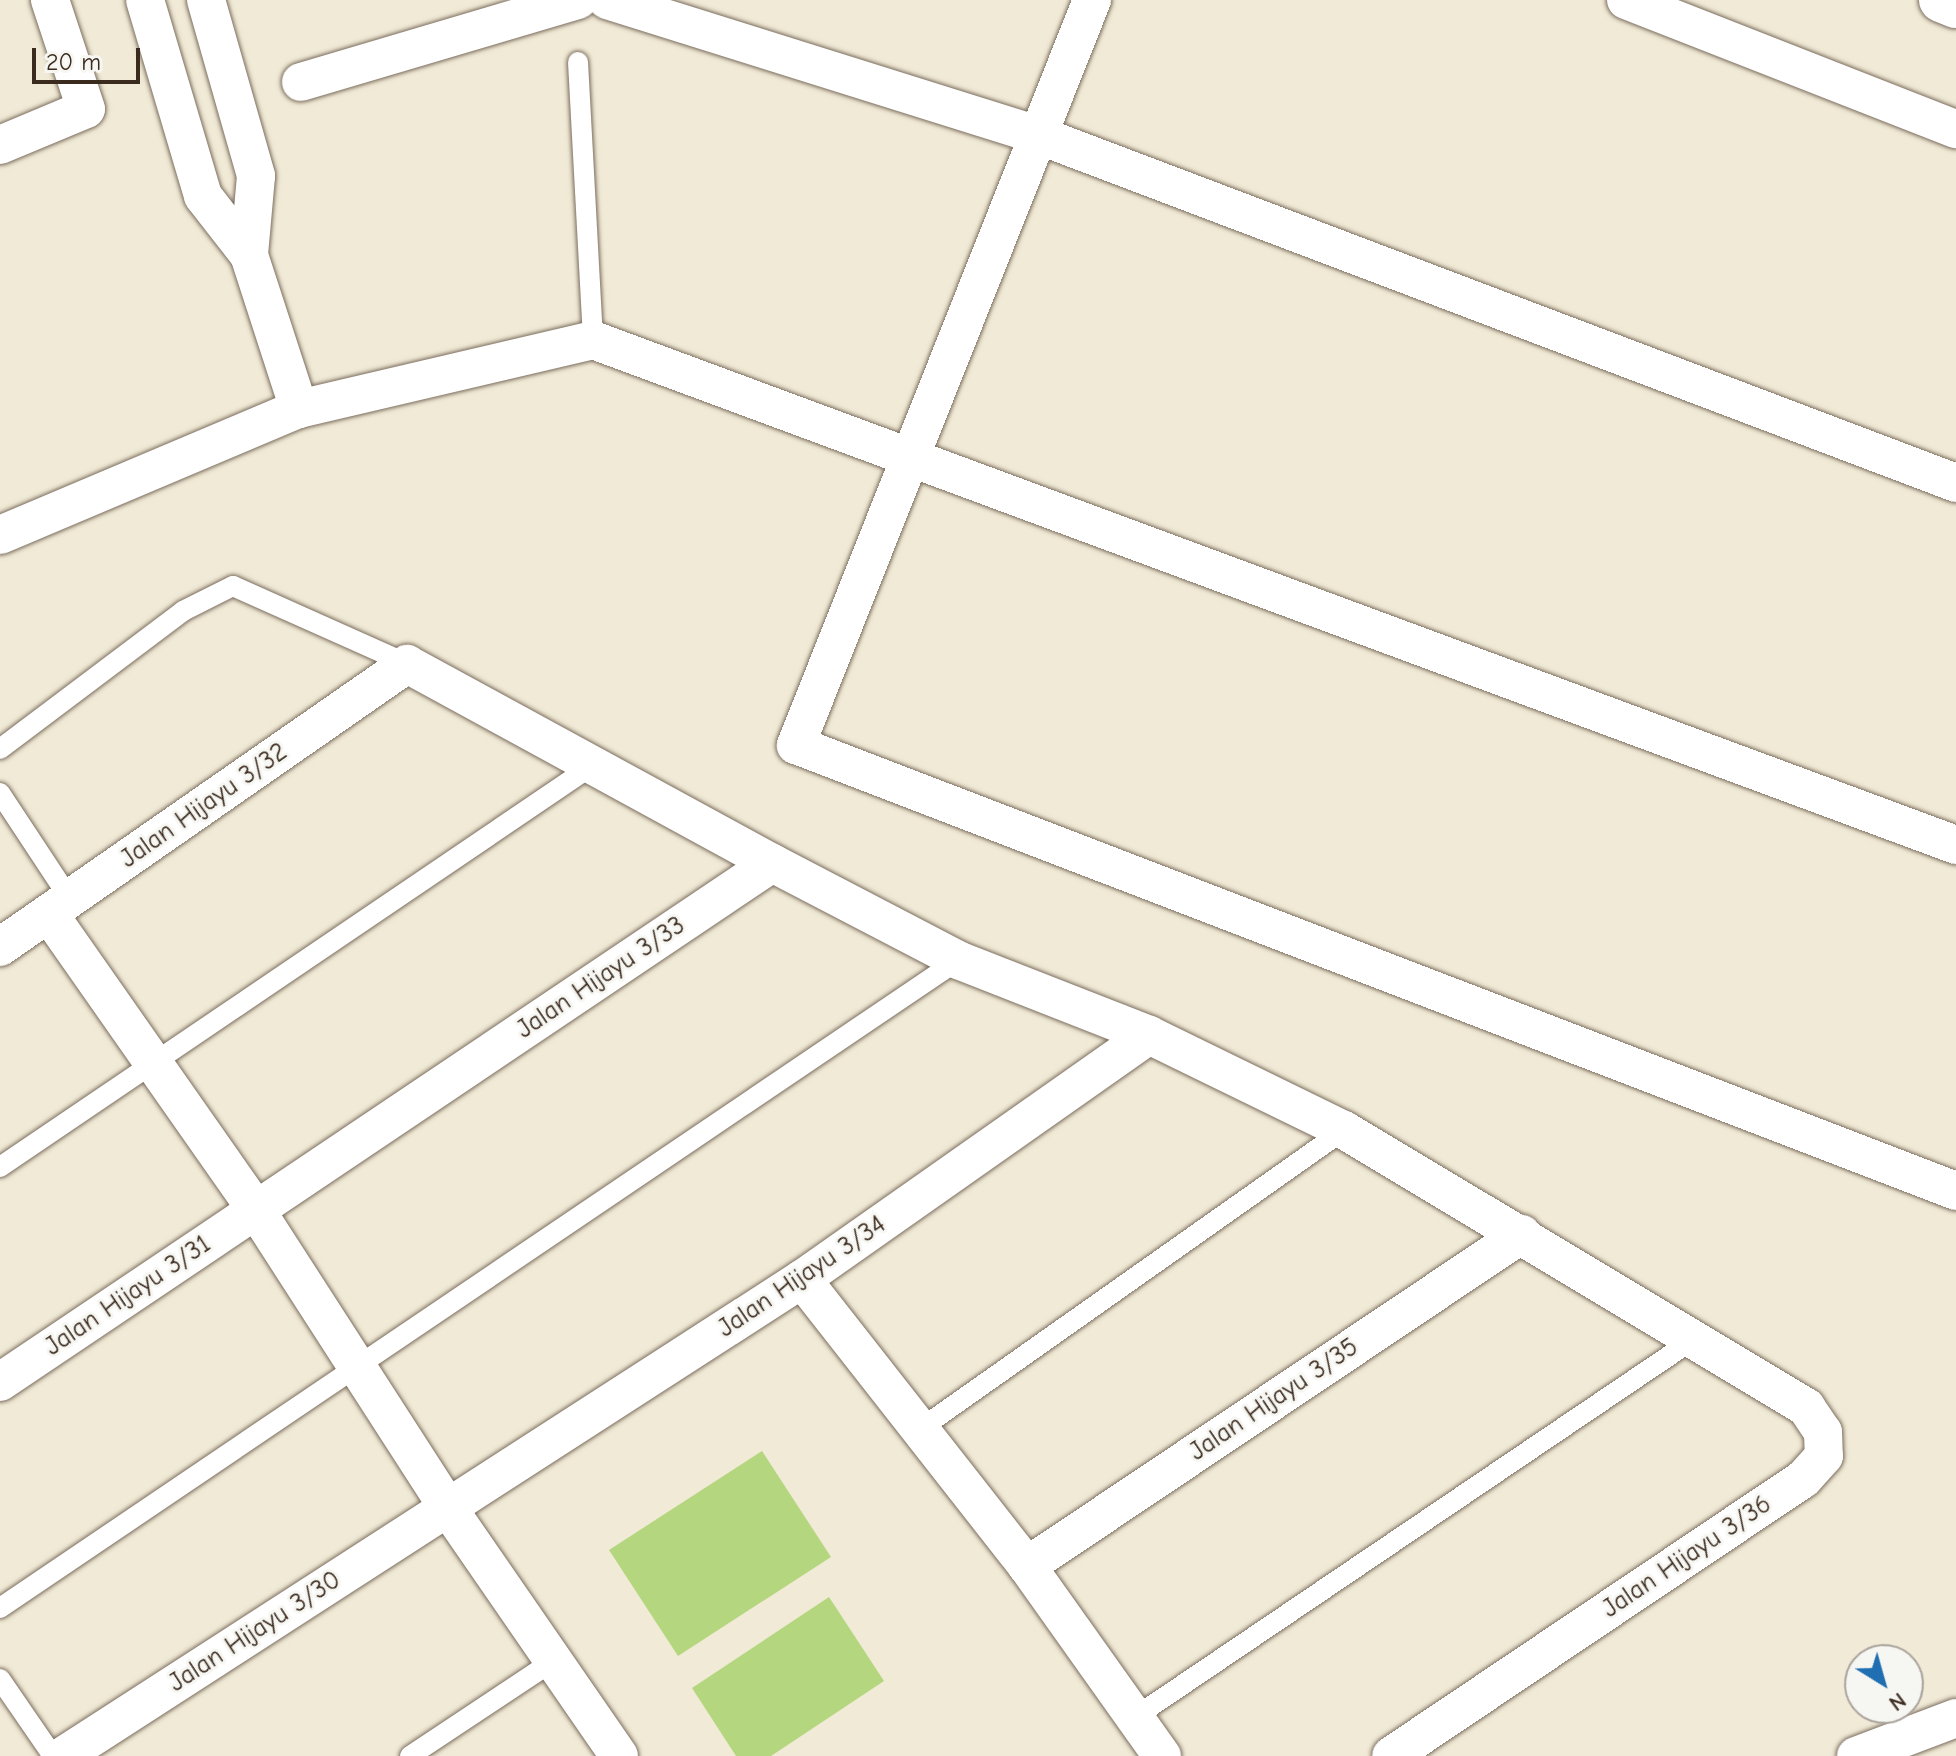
<!DOCTYPE html>
<html>
<head>
<meta charset="utf-8">
<style>
  body { margin:0 }
  #map { position:relative; width:1956px; height:1756px; overflow:hidden; background:#f1ead6; font-family:"Comic Neue",sans-serif }
  div>[style] { position:absolute }
  [style*='--x'] { left:calc(var(--x)*1px); top:calc(var(--y)*1px); width:calc(var(--w)*1px); rotate:calc(var(--a)*1deg) }
  .green>* { inset:0; background:#b4d67e }
  .roads { filter:drop-shadow(0 0 2px #7b6d5e) drop-shadow(0 0 2px #7b6d5e) }
  .service>* { height:20px; margin:-10px; padding:0 10px; transform-origin:10px; border-radius:10px; background:#fff }
  .minor>* { height:38px; margin:-19px; padding:0 19px; transform-origin:19px; border-radius:19px; background:#fff }
  .tertiary>* { height:44px; margin:-22px; padding:0 22px; transform-origin:22px; border-radius:22px; background:#fff }
  span { translate:-50% -50%; white-space:nowrap; text-align:center; line-height:1.15; -webkit-text-stroke:6px #f6f6f2; paint-order:stroke }
  .street-label { font-size:26px; color:#3b2a1e }
  .north { position:absolute; left:1844px; top:1644px; width:80px; height:80px; box-sizing:border-box; background:#f6f6f2; border:2px solid #aba49d; border-radius:50%; rotate:143deg; font-size:22px; font-weight:700; line-height:32px; text-align:center; color:#3b2a1e }
  .north::after { content:''; display:block; margin:auto; width:28px; height:36px; background:#1f6fb2; clip-path:polygon(50% 0,100% 100%,50% 72%,0 100%) }
  .scale { position:absolute; left:32px; top:48px; width:108px; height:36px; box-sizing:border-box; border:4px solid #3b2a1e; border-top:0; padding-left:10px; font-size:24px; line-height:28px; white-space:nowrap; color:#3b2a1e; -webkit-text-stroke:6px #f6f6f2; paint-order:stroke }
</style>
</head>
<body>
<div id="map">
  <div class="green">
    <div style="clip-path:polygon(762px 1451px,831px 1557px,678px 1656px,609px 1550px)"></div>
    <div style="clip-path:polygon(829px 1597px,884px 1681px,771px 1756px,736px 1756px,692px 1688px)"></div>
  </div>
  <div class="roads">
    <div class="service">
      <div style="--x:578;--y:62;--w:278;--a:86.9"></div>
      <div style="--x:0;--y:749;--w:229;--a:-37"></div>
      <div style="--x:183;--y:611;--w:56;--a:-26.6"></div>
      <div style="--x:233;--y:586;--w:191;--a:24.1"></div>
      <div style="--x:0;--y:793;--w:127;--a:56.6"></div>
      <div style="--x:0;--y:1167;--w:716;--a:-34.13"></div>
      <div style="--x:920;--y:1429;--w:519;--a:-35.19"></div>
      <div style="--x:0;--y:1608;--w:1157;--a:-34.07"></div>
      <div style="--x:0;--y:1679;--w:93;--a:55.5"></div>
      <div style="--x:1135;--y:1717;--w:675;--a:-34.07"></div>
      <div style="--x:410;--y:1756;--w:172;--a:-33.6"></div>
    </div>
    <div class="minor">
      <div style="--x:145;--y:0;--w:204;--a:73.5"></div>
      <div style="--x:203;--y:196;--w:75;--a:52.1"></div>
      <div style="--x:249;--y:255;--w:162;--a:72"></div>
      <div style="--x:206;--y:0;--w:183;--a:74.1"></div>
      <div style="--x:256;--y:176;--w:79;--a:95.1"></div>
      <div style="--x:607;--y:0;--w:452;--a:17.4"></div>
      <div style="--x:1038;--y:135;--w:982;--a:20.76"></div>
      <div style="--x:1092;--y:0;--w:802;--a:111.67"></div>
      <div style="--x:796;--y:745;--w:1243;--a:21.03"></div>
      <div style="--x:1626;--y:0;--w:354;--a:21.4"></div>
      <div style="--x:301;--y:82;--w:289;--a:-16.5"></div>
      <div style="--x:0;--y:145;--w:93;--a:-22.7"></div>
      <div style="--x:86;--y:109;--w:115;--a:-108.3"></div>
      <div style="--x:0;--y:535;--w:324;--a:-22.9"></div>
      <div style="--x:299;--y:409;--w:302;--a:-13.2"></div>
      <div style="--x:593;--y:340;--w:1454;--a:20.33"></div>
      <div style="--x:49;--y:914;--w:361;--a:55"></div>
      <div style="--x:256;--y:1210;--w:354;--a:57.2"></div>
      <div style="--x:448;--y:1508;--w:301;--a:55.4"></div>
      <div style="--x:0;--y:947;--w:496;--a:-34.8"></div>
      <div style="--x:407;--y:664;--w:416;--a:28.6"></div>
      <div style="--x:802;--y:1279;--w:365;--a:51.9"></div>
      <div style="--x:1027;--y:1566;--w:233;--a:54.6"></div>
      <div style="--x:0;--y:1382;--w:930;--a:-33.91"></div>
      <div style="--x:772;--y:863;--w:210;--a:27.5"></div>
      <div style="--x:958;--y:960;--w:205;--a:21.4"></div>
      <div style="--x:1149;--y:1035;--w:217;--a:26"></div>
      <div style="--x:1344;--y:1130;--w:539;--a:30.95"></div>
      <div style="--x:1806;--y:1407;--w:30;--a:56"></div>
      <div style="--x:1823;--y:1432;--w:24;--a:88"></div>
      <div style="--x:1824;--y:1456;--w:31;--a:132"></div>
      <div style="--x:1803;--y:1479;--w:496;--a:146.1"></div>
      <div style="--x:1027;--y:1566;--w:596;--a:-33.85"></div>
      <div style="--x:63;--y:1756;--w:880;--a:-32.84"></div>
      <div style="--x:802;--y:1279;--w:424;--a:-35.1"></div>
      <div style="--x:1856;--y:1756;--w:107;--a:-20.8"></div>
    </div>
    <div class="tertiary">
      <div style="--x:1941;--y:0;--w:16;--a:22"></div>
    </div>
  </div>
  <div class="street-label">
    <span style="left:204px;top:806px;rotate:-35deg">Jalan Hijayu 3/32</span>
    <span style="left:601px;top:978px;rotate:-34deg">Jalan Hijayu 3/33</span>
    <span style="left:802px;top:1277px;rotate:-34deg">Jalan Hijayu 3/34</span>
    <span style="left:128px;top:1296px;rotate:-34deg">Jalan Hijayu 3/31</span>
    <span style="left:1274px;top:1400px;rotate:-34deg">Jalan Hijayu 3/35</span>
    <span style="left:1687px;top:1557px;rotate:-34deg">Jalan Hijayu 3/36</span>
    <span style="left:255px;top:1632px;rotate:-33deg">Jalan Hijayu 3/30</span>
  </div>
  <div class="north">N</div>
  <div class="scale">20 m</div>
</div>
</body>
</html>
